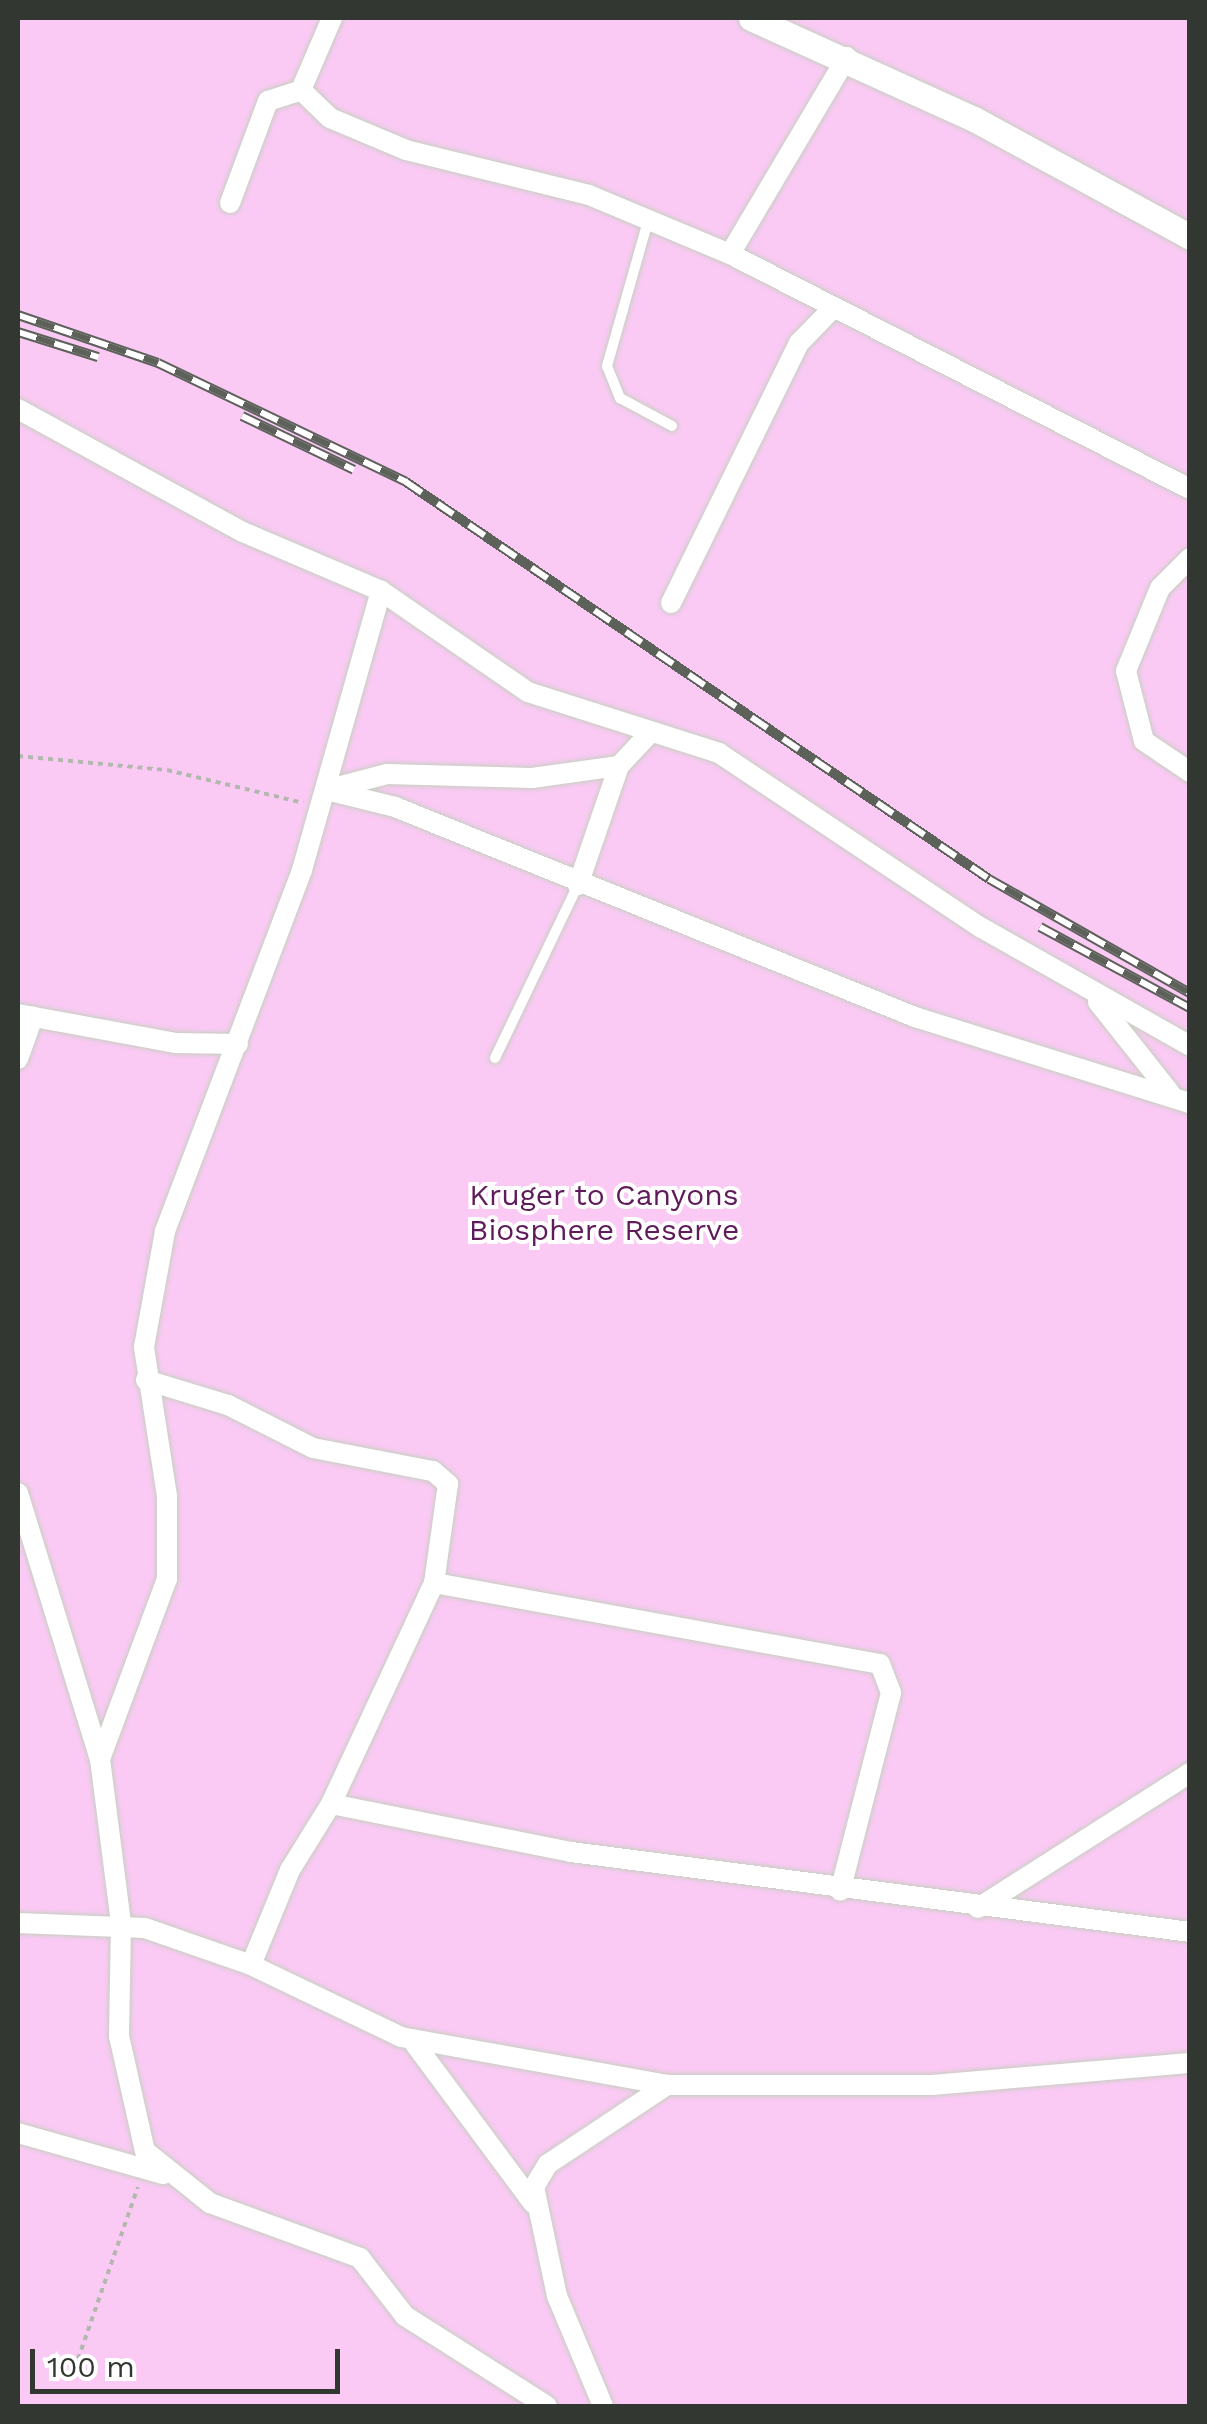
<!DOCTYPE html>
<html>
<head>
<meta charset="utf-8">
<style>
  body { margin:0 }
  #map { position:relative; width:1207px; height:2424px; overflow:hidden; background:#f2faec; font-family:"Work Sans",sans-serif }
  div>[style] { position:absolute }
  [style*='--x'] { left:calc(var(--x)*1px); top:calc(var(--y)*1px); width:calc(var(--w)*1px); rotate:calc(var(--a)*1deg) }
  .green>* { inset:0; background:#facaf4 }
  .path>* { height:4px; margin-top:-2px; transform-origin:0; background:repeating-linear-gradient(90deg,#b2b8ad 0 5px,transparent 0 10px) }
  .roads { filter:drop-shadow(0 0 2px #c7cfc1) drop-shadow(0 0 2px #c7cfc1) }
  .service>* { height:10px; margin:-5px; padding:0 5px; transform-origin:5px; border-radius:5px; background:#fff }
  .minor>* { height:20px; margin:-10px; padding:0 10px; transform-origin:10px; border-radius:10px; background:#fff }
  .tertiary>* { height:25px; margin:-12.5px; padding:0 12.5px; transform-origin:12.5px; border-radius:12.5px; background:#fff }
  .rail>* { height:10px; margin-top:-5px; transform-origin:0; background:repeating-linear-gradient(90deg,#fff 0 19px,#5c6159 0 38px); box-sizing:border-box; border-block:2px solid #5c6159 }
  span { translate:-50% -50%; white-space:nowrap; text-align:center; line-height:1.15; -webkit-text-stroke:8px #fff; paint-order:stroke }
  .park-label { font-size:30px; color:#601b5b }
  .frame { position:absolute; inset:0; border:20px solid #333731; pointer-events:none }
  .scale { position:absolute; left:30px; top:2349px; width:310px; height:45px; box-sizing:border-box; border:5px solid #333731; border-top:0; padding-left:12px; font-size:30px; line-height:35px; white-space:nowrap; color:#333731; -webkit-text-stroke:8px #fff; paint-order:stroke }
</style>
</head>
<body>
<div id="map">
  <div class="green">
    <div style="clip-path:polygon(18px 18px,1189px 18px,1189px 2406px,18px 2406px)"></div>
  </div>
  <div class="path">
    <div style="--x:18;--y:756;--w:150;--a:5.4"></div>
    <div style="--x:167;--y:770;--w:140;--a:13.6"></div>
    <div style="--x:78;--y:2359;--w:182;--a:-70.8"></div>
  </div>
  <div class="roads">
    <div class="service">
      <div style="--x:648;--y:221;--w:151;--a:105.8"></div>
      <div style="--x:607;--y:366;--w:35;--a:68"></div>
      <div style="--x:620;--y:398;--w:59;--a:28.3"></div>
      <div style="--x:495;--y:1058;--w:192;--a:-64.4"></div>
    </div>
    <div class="minor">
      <div style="--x:332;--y:18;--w:78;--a:113.3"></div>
      <div style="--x:301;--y:90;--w:40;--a:44"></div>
      <div style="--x:330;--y:118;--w:82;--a:22.8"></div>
      <div style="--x:406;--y:150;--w:188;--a:13.8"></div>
      <div style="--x:589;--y:195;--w:153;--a:22.7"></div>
      <div style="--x:730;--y:254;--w:517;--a:27.06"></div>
      <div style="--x:230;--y:203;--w:109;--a:-69.6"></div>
      <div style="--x:268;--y:101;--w:35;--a:-18"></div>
      <div style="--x:730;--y:254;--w:229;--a:-59.3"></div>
      <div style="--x:18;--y:409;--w:256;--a:28.7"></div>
      <div style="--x:243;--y:532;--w:150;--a:23.1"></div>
      <div style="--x:381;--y:591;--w:178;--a:34.5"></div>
      <div style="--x:528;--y:692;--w:201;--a:17.7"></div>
      <div style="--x:719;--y:753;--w:314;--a:33.7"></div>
      <div style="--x:980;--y:927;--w:241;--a:29.5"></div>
      <div style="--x:1190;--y:558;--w:42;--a:135"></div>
      <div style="--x:1160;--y:588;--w:90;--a:112.3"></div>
      <div style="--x:1126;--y:671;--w:72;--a:75.6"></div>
      <div style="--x:1144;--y:741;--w:55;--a:34"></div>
      <div style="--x:671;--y:603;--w:290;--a:-63.8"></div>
      <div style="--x:799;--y:343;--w:50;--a:-45.8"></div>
      <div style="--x:326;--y:790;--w:71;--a:13.8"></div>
      <div style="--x:395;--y:807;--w:561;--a:21.99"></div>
      <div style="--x:915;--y:1017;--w:288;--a:17.4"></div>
      <div style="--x:326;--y:790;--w:63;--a:-14.7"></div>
      <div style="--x:387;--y:774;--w:145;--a:1.6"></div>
      <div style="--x:532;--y:778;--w:88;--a:-7.9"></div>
      <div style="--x:578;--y:885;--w:126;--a:-71"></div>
      <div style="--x:619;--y:766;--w:45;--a:-46.8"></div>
      <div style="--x:1098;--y:1002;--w:116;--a:51.6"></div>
      <div style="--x:18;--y:1014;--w:161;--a:10.4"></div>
      <div style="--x:176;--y:1043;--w:62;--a:0.9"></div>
      <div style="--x:18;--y:1059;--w:45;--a:-70.3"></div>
      <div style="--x:146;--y:1380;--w:86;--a:17"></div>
      <div style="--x:228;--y:1405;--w:95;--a:26.8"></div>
      <div style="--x:313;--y:1448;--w:122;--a:10.9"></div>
      <div style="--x:433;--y:1471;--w:20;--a:41"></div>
      <div style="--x:448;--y:1484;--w:100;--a:98"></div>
      <div style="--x:434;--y:1583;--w:244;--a:115"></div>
      <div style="--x:18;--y:1493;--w:278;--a:72.9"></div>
      <div style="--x:100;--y:1759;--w:165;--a:82.7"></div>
      <div style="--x:121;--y:1923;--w:113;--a:91"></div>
      <div style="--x:119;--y:2036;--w:118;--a:77.3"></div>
      <div style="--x:145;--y:2151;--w:83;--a:38.7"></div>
      <div style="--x:210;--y:2203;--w:160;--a:20.1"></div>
      <div style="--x:360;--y:2258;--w:73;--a:52.2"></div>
      <div style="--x:405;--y:2316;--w:168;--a:32.4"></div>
      <div style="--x:434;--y:1583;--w:453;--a:10.3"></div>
      <div style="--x:880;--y:1664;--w:31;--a:69"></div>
      <div style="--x:891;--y:1693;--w:204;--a:104.4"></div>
      <div style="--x:100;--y:1759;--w:192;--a:-69.6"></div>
      <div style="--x:167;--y:1579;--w:83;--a:-90"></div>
      <div style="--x:167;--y:1496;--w:151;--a:-98.8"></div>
      <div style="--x:144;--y:1347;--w:118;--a:-79.7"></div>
      <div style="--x:165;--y:1231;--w:386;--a:-69.2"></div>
      <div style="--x:302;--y:870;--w:290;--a:-74.2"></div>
      <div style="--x:978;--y:1908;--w:251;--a:-32.5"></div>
      <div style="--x:18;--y:1923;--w:127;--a:2.3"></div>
      <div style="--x:145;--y:1928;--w:112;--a:19.2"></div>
      <div style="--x:251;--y:1965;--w:166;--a:25.6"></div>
      <div style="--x:401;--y:2037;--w:270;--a:10.2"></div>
      <div style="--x:667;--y:2085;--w:265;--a:0"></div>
      <div style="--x:932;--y:2085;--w:259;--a:-4.9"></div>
      <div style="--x:251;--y:1965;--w:103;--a:-67.7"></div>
      <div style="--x:290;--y:1870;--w:78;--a:-58.2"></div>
      <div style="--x:331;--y:1804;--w:245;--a:11.3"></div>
      <div style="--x:571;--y:1852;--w:624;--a:7.36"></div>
      <div style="--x:412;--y:2040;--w:203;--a:53.4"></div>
      <div style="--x:18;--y:2133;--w:151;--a:15.8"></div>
      <div style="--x:603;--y:2406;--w:119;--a:-112.7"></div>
      <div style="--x:557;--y:2296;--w:111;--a:-101.9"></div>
      <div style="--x:534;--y:2187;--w:27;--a:-59"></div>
      <div style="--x:548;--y:2164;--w:143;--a:-33.6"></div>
    </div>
    <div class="tertiary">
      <div style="--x:751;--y:18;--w:245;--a:24.4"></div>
      <div style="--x:974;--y:119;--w:246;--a:28.6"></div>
    </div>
  </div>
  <div class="rail">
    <div style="--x:18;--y:315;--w:148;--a:18.9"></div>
    <div style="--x:158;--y:363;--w:275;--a:25.6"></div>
    <div style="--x:406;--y:482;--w:705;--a:34.25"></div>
    <div style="--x:989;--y:879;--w:231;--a:29.6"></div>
    <div style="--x:18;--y:332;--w:84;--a:17.4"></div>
    <div style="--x:242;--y:416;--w:124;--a:25.7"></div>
    <div style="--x:1040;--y:927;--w:170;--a:28.4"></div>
  </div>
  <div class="park-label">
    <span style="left:604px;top:1212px">Kruger to Canyons<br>Biosphere Reserve</span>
  </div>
  <div class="frame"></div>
  <div class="scale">100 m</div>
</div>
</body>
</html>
